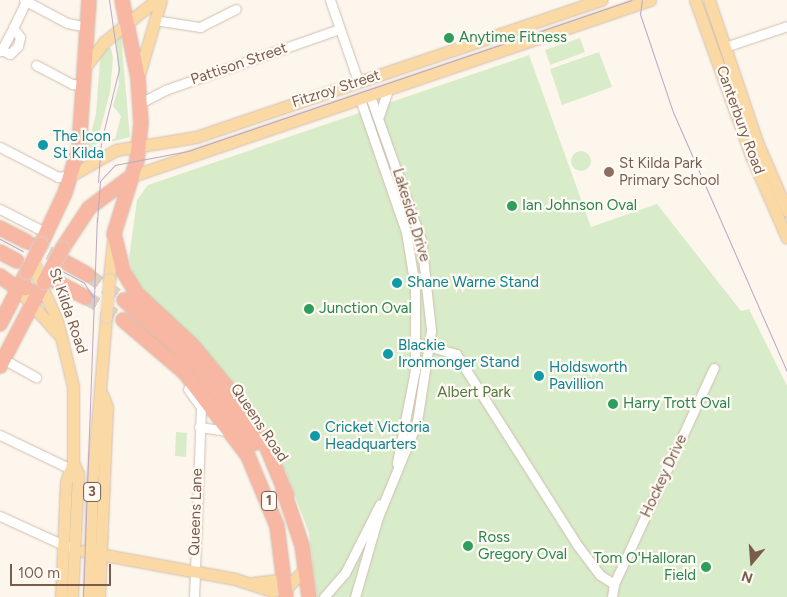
<!DOCTYPE html>
<html>
<head>
<meta charset="utf-8">
<style>
  body { margin:0 }
  #map { position:relative; width:787px; height:597px; overflow:hidden; background:#fdf6ec; font-family:Figtree,sans-serif }
  div>[style] { position:absolute }
  [style*='--x'] { left:calc(var(--x)*1px); top:calc(var(--y)*1px); width:calc(var(--w)*1px); rotate:calc(var(--a)*1deg) }
  .green>* { inset:0; background:#d8ecc9 }
  .round { border-radius:50% }
  .highway-tunnel>* { height:14px; margin-top:-7px; transform-origin:0; background:repeating-linear-gradient(90deg,#dcd0c4 0 14px,transparent 0 21px) }
  .roads { filter:drop-shadow(0 0 1px #d1beb0) drop-shadow(0 0 1px #d1beb0) }
  .minor>* { height:9px; margin:-4.5px; padding:0 4.5px; transform-origin:4.5px; border-radius:4.5px; background:#fff }
  .major>* { height:11px; margin:-5.5px; padding:0 5.5px; transform-origin:5.5px; border-radius:5.5px; background:#fbd9a5 }
  .highway>* { height:14px; margin:-7px; padding:0 7px; transform-origin:7px; border-radius:7px; background:#f7b7a3 }
  .tram>* { height:1px; margin:-0.5px; padding:0 0.5px; transform-origin:0.5px; border-radius:0.5px; background:#b9a8c9 }
  .bridges { filter:drop-shadow(0 0 1px #dad1cd) drop-shadow(0 0 1px #dad1cd) }
  .major-bridge>* { height:11px; margin:-5.5px; padding:0 5.5px; transform-origin:5.5px; border-radius:5.5px; background:#fbd9a5 }
  .highway-bridge>* { height:14px; margin:-7px; padding:0 7px; transform-origin:7px; border-radius:7px; background:#f7b7a3 }
  .dots>* { width:14px; height:14px; translate:-50% -50%; box-sizing:border-box; border:2px solid #fffaf3; border-radius:50% }
  span { translate:-50% -50%; white-space:nowrap; text-align:center; line-height:1.15; -webkit-text-stroke:4.5px #fffaf3; paint-order:stroke }
  .shield-label span { padding:1px 4px; background:#fffaf3; border:1px solid; border-radius:4px; -webkit-text-stroke-width:0 }
  .shield-label { font-size:14px; color:#7a5c4d; font-weight:700 }
  .leisure-label { font-size:15px; color:#27864d }
  .left { translate:0 -50%; text-align:left }
  .right { translate:-100% -50%; text-align:right }
  .street-label { font-size:15px; color:#7a5c4d }
  .culture-label { font-size:15px; color:#0d838f }
  .education-label { font-size:15px; color:#785e54 }
  .park-label { font-size:15px; color:#537a41 }
  .north { position:absolute; left:727px; top:537px; width:50px; height:50px; -webkit-text-stroke:4px #fffaf3; paint-order:stroke; rotate:198deg; font-size:14px; font-weight:700; line-height:20px; text-align:center; color:#7a5c4d }
  .north::after { content:''; display:block; margin:auto; width:18px; height:22px; background:#7a5c4d; clip-path:polygon(50% 0,100% 100%,50% 72%,0 100%) }
  .scale { position:absolute; left:10px; top:564px; width:101px; height:22px; box-sizing:border-box; border:2px solid #7a5c4d; border-top:0; padding-left:6px; font-size:15px; line-height:18px; white-space:nowrap; color:#7a5c4d; -webkit-text-stroke:4px #fffaf3; paint-order:stroke }
</style>
</head>
<body>
<div id="map">
  <div class="green">
    <div style="clip-path:polygon(121px 37px,130px 137px,103px 144px,105px 138px,115px 139px,121px 116px,113px 106px,119px 84px,116px 41px)"></div>
    <div style="clip-path:polygon(580px 38px,585px 52px,550px 65px,545px 50px)"></div>
    <div style="clip-path:polygon(106px 48px,111px 48px,113px 58px,110px 92px,95px 150px,84px 158px,96px 114px,100px 60px)"></div>
    <div style="clip-path:polygon(599px 52px,612px 87px,562px 105px,550px 69px)"></div>
    <div style="clip-path:polygon(529px 55px,591px 227px,657px 204px,741px 311px,749px 309px,787px 386px,787px 597px,317px 597px,309px 533px,286px 472px,262px 433px,134px 279px,129px 258px,137px 200px,148px 185px)"></div>
    <div class="round" style="left:571px;top:151px;width:20px;height:20px"></div>
    <div style="clip-path:polygon(176px 432px,187px 433px,186px 457px,175px 456px)"></div>
  </div>
  <div class="highway-tunnel">
    <div style="--x:30;--y:243;--w:40;--a:28"></div>
    <div style="--x:88;--y:275;--w:44;--a:34.8"></div>
    <div style="--x:85;--y:297;--w:44;--a:31.2"></div>
  </div>
  <div class="roads">
    <div class="minor">
      <div style="--x:24;--y:0;--w:49;--a:28.1"></div>
      <div style="--x:67;--y:23;--w:21;--a:11"></div>
      <div style="--x:330;--y:0;--w:86;--a:70.9"></div>
      <div style="--x:154;--y:20;--w:47;--a:8.7"></div>
      <div style="--x:200;--y:27;--w:40;--a:-26.6"></div>
      <div style="--x:725;--y:47;--w:65;--a:-18.7"></div>
      <div style="--x:0;--y:49;--w:11;--a:27"></div>
      <div style="--x:10;--y:54;--w:11;--a:-45"></div>
      <div style="--x:18;--y:46;--w:9;--a:-77"></div>
      <div style="--x:20;--y:37;--w:11;--a:-128"></div>
      <div style="--x:13;--y:28;--w:30;--a:-64"></div>
      <div style="--x:1;--y:51;--w:26;--a:-62"></div>
      <div style="--x:36;--y:65;--w:41;--a:27.8"></div>
      <div style="--x:72;--y:84;--w:12;--a:5"></div>
      <div style="--x:360;--y:99;--w:141;--a:70.9"></div>
      <div style="--x:406;--y:232;--w:56;--a:80.7"></div>
      <div style="--x:415;--y:287;--w:83;--a:90"></div>
      <div style="--x:415;--y:370;--w:95;--a:101"></div>
      <div style="--x:140;--y:103;--w:28;--a:-27"></div>
      <div style="--x:165;--y:90;--w:184;--a:-19.3"></div>
      <div style="--x:379;--y:116;--w:28;--a:-71"></div>
      <div style="--x:0;--y:147;--w:65;--a:27.3"></div>
      <div style="--x:58;--y:177;--w:14;--a:-8"></div>
      <div style="--x:0;--y:209;--w:53;--a:27.1"></div>
      <div style="--x:417;--y:343;--w:41;--a:15.8"></div>
      <div style="--x:456;--y:354;--w:227;--a:57.6"></div>
      <div style="--x:578;--y:546;--w:36;--a:53"></div>
      <div style="--x:600;--y:575;--w:17;--a:33"></div>
      <div style="--x:614;--y:584;--w:13;--a:99"></div>
      <div style="--x:3;--y:359;--w:38;--a:29"></div>
      <div style="--x:188;--y:389;--w:22;--a:54"></div>
      <div style="--x:201;--y:407;--w:190;--a:92.1"></div>
      <div style="--x:199;--y:427;--w:29;--a:8"></div>
      <div style="--x:0;--y:435;--w:76;--a:25.6"></div>
      <div style="--x:0;--y:516;--w:75;--a:24.5"></div>
      <div style="--x:614;--y:584;--w:238;--a:-65.2"></div>
      <div style="--x:324;--y:597;--w:32;--a:-49"></div>
      <div style="--x:345;--y:573;--w:77;--a:-63.1"></div>
      <div style="--x:355;--y:597;--w:83;--a:-74"></div>
      <div style="--x:378;--y:517;--w:103;--a:-67.7"></div>
      <div style="--x:417;--y:422;--w:93;--a:-81.3"></div>
      <div style="--x:431;--y:330;--w:91;--a:-96.3"></div>
      <div style="--x:421;--y:240;--w:153;--a:-109.5"></div>
    </div>
    <div class="major">
      <div style="--x:695;--y:0;--w:168;--a:70.2"></div>
      <div style="--x:752;--y:158;--w:87;--a:66.4"></div>
      <div style="--x:709;--y:0;--w:150;--a:71.3"></div>
      <div style="--x:757;--y:142;--w:75;--a:66.5"></div>
      <div style="--x:86;--y:66;--w:30;--a:-53"></div>
      <div style="--x:104;--y:42;--w:67;--a:-38.9"></div>
      <div style="--x:138;--y:78;--w:81;--a:-73.6"></div>
      <div style="--x:72;--y:175;--w:51;--a:-29.6"></div>
      <div style="--x:116;--y:150;--w:81;--a:-9.2"></div>
      <div style="--x:196;--y:137;--w:428;--a:-18.7"></div>
      <div style="--x:132;--y:176;--w:547;--a:-18.77"></div>
      <div style="--x:109;--y:279;--w:38;--a:-84"></div>
      <div style="--x:39;--y:281;--w:43;--a:65.2"></div>
      <div style="--x:57;--y:320;--w:68;--a:76.4"></div>
      <div style="--x:73;--y:386;--w:76;--a:90"></div>
      <div style="--x:73;--y:462;--w:13;--a:67"></div>
      <div style="--x:78;--y:474;--w:123;--a:92.8"></div>
      <div style="--x:18;--y:289;--w:63;--a:48.2"></div>
      <div style="--x:83;--y:551;--w:155;--a:10.4"></div>
      <div style="--x:235;--y:579;--w:39;--a:18"></div>
      <div style="--x:272;--y:591;--w:18;--a:-19"></div>
      <div style="--x:289;--y:585;--w:25;--a:-45"></div>
      <div style="--x:253;--y:583;--w:33;--a:-7"></div>
      <div style="--x:61;--y:597;--w:115;--a:-87.5"></div>
      <div style="--x:66;--y:482;--w:21;--a:-71"></div>
      <div style="--x:89;--y:597;--w:112;--a:-88.5"></div>
      <div style="--x:92;--y:485;--w:169;--a:-85.2"></div>
      <div style="--x:99;--y:597;--w:190;--a:-87.6"></div>
      <div style="--x:107;--y:407;--w:14;--a:-111"></div>
    </div>
    <div class="highway">
      <div style="--x:122;--y:0;--w:80;--a:78.4"></div>
      <div style="--x:138;--y:78;--w:45;--a:86.2"></div>
      <div style="--x:141;--y:123;--w:37;--a:96"></div>
      <div style="--x:137;--y:160;--w:77;--a:107.3"></div>
      <div style="--x:114;--y:234;--w:38;--a:76"></div>
      <div style="--x:123;--y:271;--w:27;--a:59"></div>
      <div style="--x:137;--y:294;--w:76;--a:42.9"></div>
      <div style="--x:193;--y:346;--w:67;--a:50.4"></div>
      <div style="--x:236;--y:398;--w:54;--a:57.2"></div>
      <div style="--x:265;--y:443;--w:57;--a:67.5"></div>
      <div style="--x:0;--y:228;--w:30;--a:27"></div>
      <div style="--x:41;--y:244;--w:56;--a:-64.8"></div>
      <div style="--x:65;--y:193;--w:48;--a:-73.1"></div>
      <div style="--x:79;--y:147;--w:147;--a:-86.1"></div>
      <div style="--x:62;--y:249;--w:49;--a:-56.6"></div>
      <div style="--x:89;--y:208;--w:54;--a:-36.7"></div>
      <div style="--x:0;--y:252;--w:19;--a:28"></div>
      <div style="--x:65;--y:262;--w:26;--a:29"></div>
      <div style="--x:0;--y:276;--w:22;--a:36"></div>
      <div style="--x:18;--y:289;--w:8;--a:-7"></div>
      <div style="--x:55;--y:281;--w:34;--a:28"></div>
      <div style="--x:124;--y:300;--w:99;--a:41.7"></div>
      <div style="--x:198;--y:366;--w:96;--a:53.5"></div>
      <div style="--x:123;--y:320;--w:82;--a:40.5"></div>
      <div style="--x:185;--y:373;--w:104;--a:52.8"></div>
      <div style="--x:248;--y:456;--w:76;--a:67.5"></div>
      <div style="--x:277;--y:526;--w:72;--a:82.8"></div>
      <div style="--x:0;--y:324;--w:59;--a:-62.6"></div>
      <div style="--x:0;--y:366;--w:95;--a:-62.4"></div>
      <div style="--x:283;--y:489;--w:59;--a:71.3"></div>
      <div style="--x:302;--y:545;--w:52;--a:82.3"></div>
    </div>
  </div>
  <div class="tram">
    <div style="--x:642;--y:0;--w:14;--a:98"></div>
    <div style="--x:640;--y:14;--w:103;--a:71.4"></div>
    <div style="--x:673;--y:112;--w:284;--a:66.3"></div>
    <div style="--x:98;--y:182;--w:40;--a:-85.7"></div>
    <div style="--x:101;--y:142;--w:75;--a:-76.1"></div>
    <div style="--x:119;--y:69;--w:70;--a:-98.2"></div>
    <div style="--x:97;--y:222;--w:41;--a:-85.8"></div>
    <div style="--x:100;--y:181;--w:22;--a:-47"></div>
    <div style="--x:115;--y:165;--w:74;--a:-10.9"></div>
    <div style="--x:188;--y:151;--w:468;--a:-18.8"></div>
    <div style="--x:0;--y:239;--w:26;--a:28"></div>
    <div style="--x:60;--y:270;--w:27;--a:28"></div>
    <div style="--x:84;--y:283;--w:17;--a:57"></div>
    <div style="--x:83;--y:597;--w:380;--a:-87.9"></div>
  </div>
  <div class="bridges">
    <div class="major-bridge">
      <div style="--x:34;--y:258;--w:21;--a:79"></div>
      <div style="--x:106;--y:317;--w:38;--a:-85"></div>
    </div>
    <div class="highway-bridge">
      <div style="--x:27;--y:272;--w:31;--a:-63"></div>
      <div style="--x:44;--y:282;--w:38;--a:-61"></div>
    </div>
  </div>
  <div class="dots">
    <div style="left:449px;top:38px;background:#2e9e5b"></div>
    <div style="left:43px;top:145px;background:#0f9aa8"></div>
    <div style="left:609px;top:172px;background:#8d6e63"></div>
    <div style="left:512px;top:206px;background:#2e9e5b"></div>
    <div style="left:397px;top:283px;background:#0f9aa8"></div>
    <div style="left:309px;top:309px;background:#2e9e5b"></div>
    <div style="left:388px;top:354px;background:#0f9aa8"></div>
    <div style="left:539px;top:376px;background:#0f9aa8"></div>
    <div style="left:613px;top:404px;background:#2e9e5b"></div>
    <div style="left:315px;top:436px;background:#0f9aa8"></div>
    <div style="left:468px;top:546px;background:#2e9e5b"></div>
    <div style="left:706px;top:567px;background:#2e9e5b"></div>
  </div>
  <div class="shield-label">
    <span style="left:92px;top:492px">3</span>
    <span style="left:269px;top:501px">1</span>
  </div>
  <div class="leisure-label">
    <span class="left" style="left:459px;top:38px">Anytime Fitness</span>
    <span class="left" style="left:522px;top:206px">Ian Johnson Oval</span>
    <span class="left" style="left:319px;top:309px">Junction Oval</span>
    <span class="left" style="left:623px;top:404px">Harry Trott Oval</span>
    <span class="left" style="left:478px;top:546px">Ross<br>Gregory Oval</span>
    <span class="right" style="left:696px;top:567px">Tom O'Halloran<br>Field</span>
  </div>
  <div class="street-label">
    <span style="left:239px;top:64px;rotate:-19deg">Pattison Street</span>
    <span style="left:336px;top:89px;rotate:-18deg">Fitzroy Street</span>
    <span style="left:740px;top:120px;rotate:70deg">Canterbury Road</span>
    <span style="left:411px;top:215px;rotate:73deg">Lakeside Drive</span>
    <span style="left:68px;top:311px;rotate:71deg">St Kilda Road</span>
    <span style="left:259px;top:423px;rotate:56deg">Queens Road</span>
    <span style="left:664px;top:476px;rotate:-65deg">Hockey Drive</span>
    <span style="left:196px;top:512px;rotate:-88deg">Queens Lane</span>
  </div>
  <div class="culture-label">
    <span class="left" style="left:53px;top:145px">The Icon<br>St Kilda</span>
    <span class="left" style="left:407px;top:283px">Shane Warne Stand</span>
    <span class="left" style="left:398px;top:354px">Blackie<br>Ironmonger Stand</span>
    <span class="left" style="left:549px;top:376px">Holdsworth<br>Pavillion</span>
    <span class="left" style="left:325px;top:436px">Cricket Victoria<br>Headquarters</span>
  </div>
  <div class="education-label">
    <span class="left" style="left:619px;top:172px">St Kilda Park<br>Primary School</span>
  </div>
  <div class="park-label">
    <span style="left:474px;top:393px">Albert Park</span>
  </div>
  <div class="north">N</div>
  <div class="scale">100 m</div>
</div>
</body>
</html>
